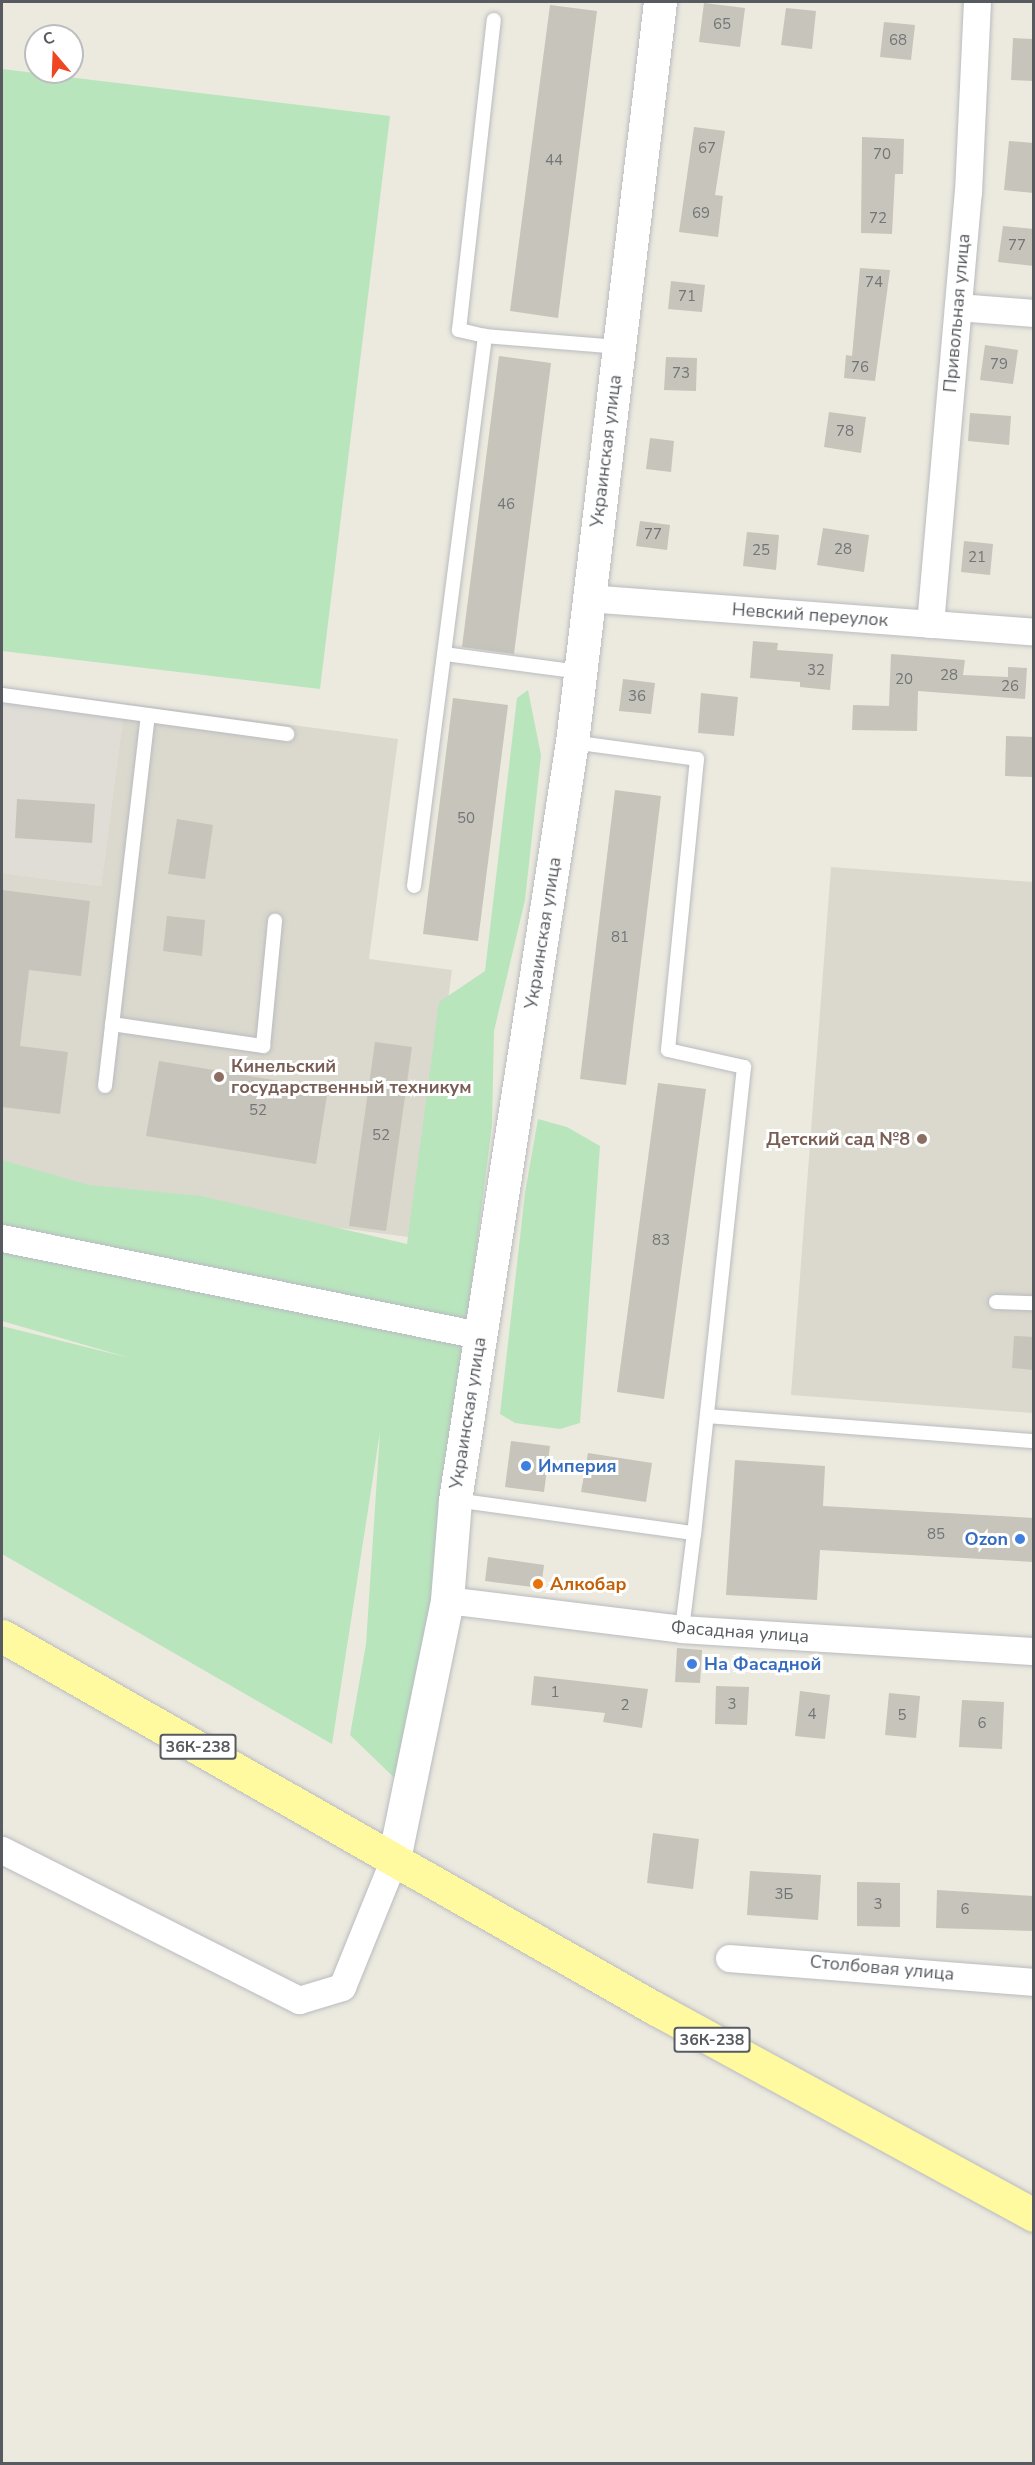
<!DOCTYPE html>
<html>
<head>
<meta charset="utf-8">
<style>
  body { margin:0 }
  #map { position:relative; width:1035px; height:2465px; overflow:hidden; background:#eceade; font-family:"Nunito Sans",sans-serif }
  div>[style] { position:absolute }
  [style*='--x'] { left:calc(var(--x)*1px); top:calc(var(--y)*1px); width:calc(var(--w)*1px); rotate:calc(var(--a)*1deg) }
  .industrial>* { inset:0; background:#dfddd6 }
  .education>* { inset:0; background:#dbd9cd }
  .green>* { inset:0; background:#b9e5bd }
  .building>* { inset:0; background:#c6c4bb }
  .roads { filter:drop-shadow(0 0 2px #b9bbc1) drop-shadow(0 0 2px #b9bbc1) }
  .lane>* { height:14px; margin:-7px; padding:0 7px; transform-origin:7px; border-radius:7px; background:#fff }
  .street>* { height:27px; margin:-13.5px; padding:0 13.5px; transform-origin:13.5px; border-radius:13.5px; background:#fff }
  .secondary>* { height:33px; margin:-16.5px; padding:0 16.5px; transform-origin:16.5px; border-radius:16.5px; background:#fff }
  .primary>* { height:33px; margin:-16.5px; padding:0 16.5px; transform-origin:16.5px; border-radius:16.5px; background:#fff9a0 }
  .dots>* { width:16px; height:16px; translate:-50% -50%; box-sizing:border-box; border:3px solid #fff; border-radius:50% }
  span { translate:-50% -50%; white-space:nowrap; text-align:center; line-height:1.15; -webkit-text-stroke:6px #fff; paint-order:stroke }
  .number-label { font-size:15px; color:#737577 }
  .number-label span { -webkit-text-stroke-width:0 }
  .shield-label span { padding:2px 4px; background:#fff; border:2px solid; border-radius:4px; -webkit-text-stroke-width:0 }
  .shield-label { font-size:16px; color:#575b60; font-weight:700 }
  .street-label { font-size:18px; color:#575b60 }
  .education-label { font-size:18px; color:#785e54; font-weight:700 }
  .left { translate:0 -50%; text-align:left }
  .right { translate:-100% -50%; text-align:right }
  .shop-label { font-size:18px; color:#366cbe; font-weight:700 }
  .food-label { font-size:18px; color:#c56008; font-weight:700 }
  .frame { position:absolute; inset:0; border:3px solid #575b60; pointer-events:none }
  .north { position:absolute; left:24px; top:24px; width:60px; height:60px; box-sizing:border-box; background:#fff; border:2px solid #bcbdbf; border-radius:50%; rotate:341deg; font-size:16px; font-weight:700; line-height:24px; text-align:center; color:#575b60 }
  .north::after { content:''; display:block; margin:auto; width:21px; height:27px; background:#ee4522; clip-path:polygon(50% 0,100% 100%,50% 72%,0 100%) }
</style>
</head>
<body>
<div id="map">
  <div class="industrial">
    <div style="clip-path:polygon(2px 687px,125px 703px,101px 886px,2px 873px)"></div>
  </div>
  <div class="education">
    <div style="clip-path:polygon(125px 703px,398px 739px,369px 959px,452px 970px,416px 1238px,2px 1184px,2px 873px,101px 886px)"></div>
    <div style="clip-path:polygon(831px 867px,1033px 882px,1033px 1413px,791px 1395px)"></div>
  </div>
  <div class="green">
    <div style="clip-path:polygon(2px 69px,390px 116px,320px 689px,2px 651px)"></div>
    <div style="clip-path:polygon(528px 690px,541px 755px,525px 900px,494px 1031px,492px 1125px,408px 1791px,350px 1735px,366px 1644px,380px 1432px,332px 1744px,2px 1554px,2px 1326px,130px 1358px,2px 1321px,2px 1160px,89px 1185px,201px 1196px,407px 1244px,439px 1002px,485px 971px,517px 698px)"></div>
    <div style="clip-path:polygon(538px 1119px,567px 1127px,600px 1146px,580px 1423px,560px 1429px,515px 1423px,500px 1414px,525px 1193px)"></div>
  </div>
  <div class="building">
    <div style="clip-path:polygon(704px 3px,745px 8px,740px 47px,699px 42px)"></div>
    <div style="clip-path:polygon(550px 5px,597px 11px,558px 318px,510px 311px)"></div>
    <div style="clip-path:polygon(786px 8px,816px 11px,812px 49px,781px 45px)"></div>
    <div style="clip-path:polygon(884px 22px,915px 25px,911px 60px,880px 57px)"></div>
    <div style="clip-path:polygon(1013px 38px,1034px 39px,1034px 81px,1011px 80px)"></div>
    <div style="clip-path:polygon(694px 127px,725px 131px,715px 195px,723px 196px,718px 237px,679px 232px)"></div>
    <div style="clip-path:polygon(862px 137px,904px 139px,903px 174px,895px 174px,892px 234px,861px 233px)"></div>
    <div style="clip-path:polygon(1009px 141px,1034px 143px,1034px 193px,1004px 190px)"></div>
    <div style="clip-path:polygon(1003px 226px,1034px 229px,1034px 266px,998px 262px)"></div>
    <div style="clip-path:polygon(860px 268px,890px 270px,875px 381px,844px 378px,846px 355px,852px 356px)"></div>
    <div style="clip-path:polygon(671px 281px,705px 285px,702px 312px,668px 309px)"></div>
    <div style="clip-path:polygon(985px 345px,1018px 350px,1013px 384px,980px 380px)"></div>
    <div style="clip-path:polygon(499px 356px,551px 363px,514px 654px,462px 647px)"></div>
    <div style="clip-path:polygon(666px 357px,697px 358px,696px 391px,664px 390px)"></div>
    <div style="clip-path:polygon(829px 412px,866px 417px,861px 453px,824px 447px)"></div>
    <div style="clip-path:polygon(970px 413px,1011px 416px,1009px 445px,968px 441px)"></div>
    <div style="clip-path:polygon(650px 438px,674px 441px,671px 472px,646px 469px)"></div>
    <div style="clip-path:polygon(640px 521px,670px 525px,667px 550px,636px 546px)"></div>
    <div style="clip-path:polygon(823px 528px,869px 535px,864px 572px,817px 565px)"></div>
    <div style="clip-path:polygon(747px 532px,779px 535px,776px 570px,743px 566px)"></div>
    <div style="clip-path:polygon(964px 541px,993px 544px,990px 575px,961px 572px)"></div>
    <div style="clip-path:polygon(753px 641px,778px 643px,777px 650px,833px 654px,830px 690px,800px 687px,800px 682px,750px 678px)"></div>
    <div style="clip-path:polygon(891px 654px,965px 660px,963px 675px,1008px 677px,1008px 667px,1027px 668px,1025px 699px,918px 691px,917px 731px,852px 730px,853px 705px,889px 706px)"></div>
    <div style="clip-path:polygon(623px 679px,655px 683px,651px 714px,619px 711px)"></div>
    <div style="clip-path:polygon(701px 693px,738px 697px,734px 736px,698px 733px)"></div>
    <div style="clip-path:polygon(453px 698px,508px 705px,478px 941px,423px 934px)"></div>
    <div style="clip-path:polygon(1006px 736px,1034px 737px,1034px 777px,1005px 776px)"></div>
    <div style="clip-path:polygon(615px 790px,661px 796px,626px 1085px,580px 1079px)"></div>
    <div style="clip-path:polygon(17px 799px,95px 804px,92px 843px,15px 838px)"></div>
    <div style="clip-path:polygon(177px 819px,213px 825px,205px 879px,168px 874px)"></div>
    <div style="clip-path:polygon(2px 890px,90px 901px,81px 976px,29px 970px,20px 1046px,68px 1052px,60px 1114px,2px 1107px)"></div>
    <div style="clip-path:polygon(167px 916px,205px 920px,202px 956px,163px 951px)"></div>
    <div style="clip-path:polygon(375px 1042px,412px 1047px,386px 1231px,349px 1226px)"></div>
    <div style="clip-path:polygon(159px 1061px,328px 1089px,316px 1164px,146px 1136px)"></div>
    <div style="clip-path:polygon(658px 1083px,706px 1089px,664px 1399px,617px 1392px)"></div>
    <div style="clip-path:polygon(1014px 1336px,1034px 1337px,1034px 1370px,1012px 1368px)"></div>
    <div style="clip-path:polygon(511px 1441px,550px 1446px,544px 1492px,505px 1487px)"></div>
    <div style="clip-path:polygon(588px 1453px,652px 1463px,646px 1502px,581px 1492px)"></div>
    <div style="clip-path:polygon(735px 1460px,825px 1466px,823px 1506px,1034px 1518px,1034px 1562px,820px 1550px,817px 1600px,726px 1595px)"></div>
    <div style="clip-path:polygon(488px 1557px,544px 1565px,541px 1588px,485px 1581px)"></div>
    <div style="clip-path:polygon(677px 1648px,702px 1650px,700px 1683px,675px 1682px)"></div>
    <div style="clip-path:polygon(534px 1676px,648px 1689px,642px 1728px,603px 1722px,605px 1713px,531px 1705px)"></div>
    <div style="clip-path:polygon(716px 1686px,749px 1687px,747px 1725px,715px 1724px)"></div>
    <div style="clip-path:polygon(800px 1691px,830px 1695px,825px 1739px,795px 1736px)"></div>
    <div style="clip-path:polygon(889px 1693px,920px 1696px,916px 1738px,885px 1735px)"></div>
    <div style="clip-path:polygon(962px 1700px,1004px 1702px,1002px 1749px,959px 1747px)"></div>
    <div style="clip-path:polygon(653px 1833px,699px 1839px,693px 1889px,647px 1883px)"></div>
    <div style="clip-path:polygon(750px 1871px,821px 1875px,818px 1920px,747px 1915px)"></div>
    <div style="clip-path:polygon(857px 1882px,900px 1883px,900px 1927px,857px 1926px)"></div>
    <div style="clip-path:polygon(937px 1890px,1034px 1896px,1034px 1931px,936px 1928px)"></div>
  </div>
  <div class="roads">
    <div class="lane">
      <div style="--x:485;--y:336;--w:135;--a:4.7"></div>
      <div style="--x:445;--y:654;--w:136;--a:7.6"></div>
      <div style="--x:2;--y:695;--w:288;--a:7.8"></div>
      <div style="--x:572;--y:742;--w:126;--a:7.7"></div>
      <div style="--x:697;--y:759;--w:292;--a:95.7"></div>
      <div style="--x:668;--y:1050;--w:78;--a:12.6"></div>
      <div style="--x:744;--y:1067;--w:469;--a:96.1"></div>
      <div style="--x:414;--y:886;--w:555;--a:-82.64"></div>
      <div style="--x:485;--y:336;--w:27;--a:-167"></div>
      <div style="--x:459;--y:330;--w:312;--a:-83.6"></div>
      <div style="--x:112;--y:1024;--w:153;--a:8.3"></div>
      <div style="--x:263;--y:1046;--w:126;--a:-84.5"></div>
      <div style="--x:105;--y:1086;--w:373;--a:-83.4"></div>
      <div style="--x:996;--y:1302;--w:38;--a:2"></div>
      <div style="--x:707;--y:1416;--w:328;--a:4.4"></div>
      <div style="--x:455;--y:1500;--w:241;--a:7.9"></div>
      <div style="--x:694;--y:1533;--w:97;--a:97.1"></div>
    </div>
    <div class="street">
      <div style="--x:958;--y:307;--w:76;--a:4.5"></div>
      <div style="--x:587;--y:598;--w:448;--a:4.3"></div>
      <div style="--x:930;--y:624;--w:434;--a:-85"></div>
      <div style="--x:968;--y:192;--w:190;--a:-87.3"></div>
      <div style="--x:2;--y:1238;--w:488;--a:11.5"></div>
      <div style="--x:447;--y:1600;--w:237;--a:7"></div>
      <div style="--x:682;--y:1629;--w:353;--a:3.6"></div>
      <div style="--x:2;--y:1850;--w:333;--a:26.8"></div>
      <div style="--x:299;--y:2000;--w:45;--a:-16.8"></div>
      <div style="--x:342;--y:1987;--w:138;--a:-67.9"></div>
      <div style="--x:729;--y:1958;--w:306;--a:4.5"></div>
    </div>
    <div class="secondary">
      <div style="--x:394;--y:1859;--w:264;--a:-78.4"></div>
      <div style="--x:447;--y:1600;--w:100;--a:-85.4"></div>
      <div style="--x:455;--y:1500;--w:767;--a:-81.23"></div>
      <div style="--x:572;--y:742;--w:745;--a:-83.22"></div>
    </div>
    <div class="primary">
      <div style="--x:2;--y:1636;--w:753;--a:29.7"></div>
      <div style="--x:656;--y:2009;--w:430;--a:28.6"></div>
    </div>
  </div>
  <div class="dots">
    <div style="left:219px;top:1077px;background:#8d6e63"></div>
    <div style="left:922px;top:1139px;background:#8d6e63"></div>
    <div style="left:526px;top:1466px;background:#3f7fe0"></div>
    <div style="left:1020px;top:1539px;background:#3f7fe0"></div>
    <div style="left:538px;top:1584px;background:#e8710a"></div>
    <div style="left:692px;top:1664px;background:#3f7fe0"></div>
  </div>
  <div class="number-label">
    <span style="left:722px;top:25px">65</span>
    <span style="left:898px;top:41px">68</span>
    <span style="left:707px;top:149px">67</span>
    <span style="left:882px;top:155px">70</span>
    <span style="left:554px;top:161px">44</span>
    <span style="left:701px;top:214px">69</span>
    <span style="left:878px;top:219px">72</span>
    <span style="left:1017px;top:246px">77</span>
    <span style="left:874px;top:283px">74</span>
    <span style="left:687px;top:297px">71</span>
    <span style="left:999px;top:365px">79</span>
    <span style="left:860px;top:368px">76</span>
    <span style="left:681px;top:374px">73</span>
    <span style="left:845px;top:432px">78</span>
    <span style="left:506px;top:505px">46</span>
    <span style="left:653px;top:535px">77</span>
    <span style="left:843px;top:550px">28</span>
    <span style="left:761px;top:551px">25</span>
    <span style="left:977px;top:558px">21</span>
    <span style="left:816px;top:671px">32</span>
    <span style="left:949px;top:676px">28</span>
    <span style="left:904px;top:680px">20</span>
    <span style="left:1010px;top:687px">26</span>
    <span style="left:637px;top:697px">36</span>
    <span style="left:466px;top:819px">50</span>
    <span style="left:620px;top:938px">81</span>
    <span style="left:258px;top:1111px">52</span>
    <span style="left:381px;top:1136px">52</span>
    <span style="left:661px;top:1241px">83</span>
    <span style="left:936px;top:1535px">85</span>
    <span style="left:555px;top:1693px">1</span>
    <span style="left:732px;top:1705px">3</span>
    <span style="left:625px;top:1706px">2</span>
    <span style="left:812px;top:1715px">4</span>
    <span style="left:902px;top:1716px">5</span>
    <span style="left:982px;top:1724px">6</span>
    <span style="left:784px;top:1895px">3Б</span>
    <span style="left:878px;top:1905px">3</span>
    <span style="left:965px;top:1910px">6</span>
  </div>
  <div class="shield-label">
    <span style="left:198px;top:1747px">36К-238</span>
    <span style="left:712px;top:2040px">36К-238</span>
  </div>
  <div class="street-label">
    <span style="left:957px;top:313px;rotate:-85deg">Привольная улица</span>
    <span style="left:606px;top:451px;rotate:-83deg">Украинская улица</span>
    <span style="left:810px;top:615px;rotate:4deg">Невский переулок</span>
    <span style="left:543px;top:933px;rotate:-81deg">Украинская улица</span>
    <span style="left:468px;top:1413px;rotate:-81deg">Украинская улица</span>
    <span style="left:740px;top:1632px;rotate:4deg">Фасадная улица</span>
    <span style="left:882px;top:1968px;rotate:5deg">Столбовая улица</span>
  </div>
  <div class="education-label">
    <span class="left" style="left:231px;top:1077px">Кинельский<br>государственный техникум</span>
    <span class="right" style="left:910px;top:1139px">Детский сад №8</span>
  </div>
  <div class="shop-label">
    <span class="left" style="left:538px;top:1466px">Империя</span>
    <span class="right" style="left:1008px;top:1539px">Ozon</span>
    <span class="left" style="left:704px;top:1664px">На Фасадной</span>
  </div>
  <div class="food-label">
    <span class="left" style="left:550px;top:1584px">Алкобар</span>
  </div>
  <div class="frame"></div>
  <div class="north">С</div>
</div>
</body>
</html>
